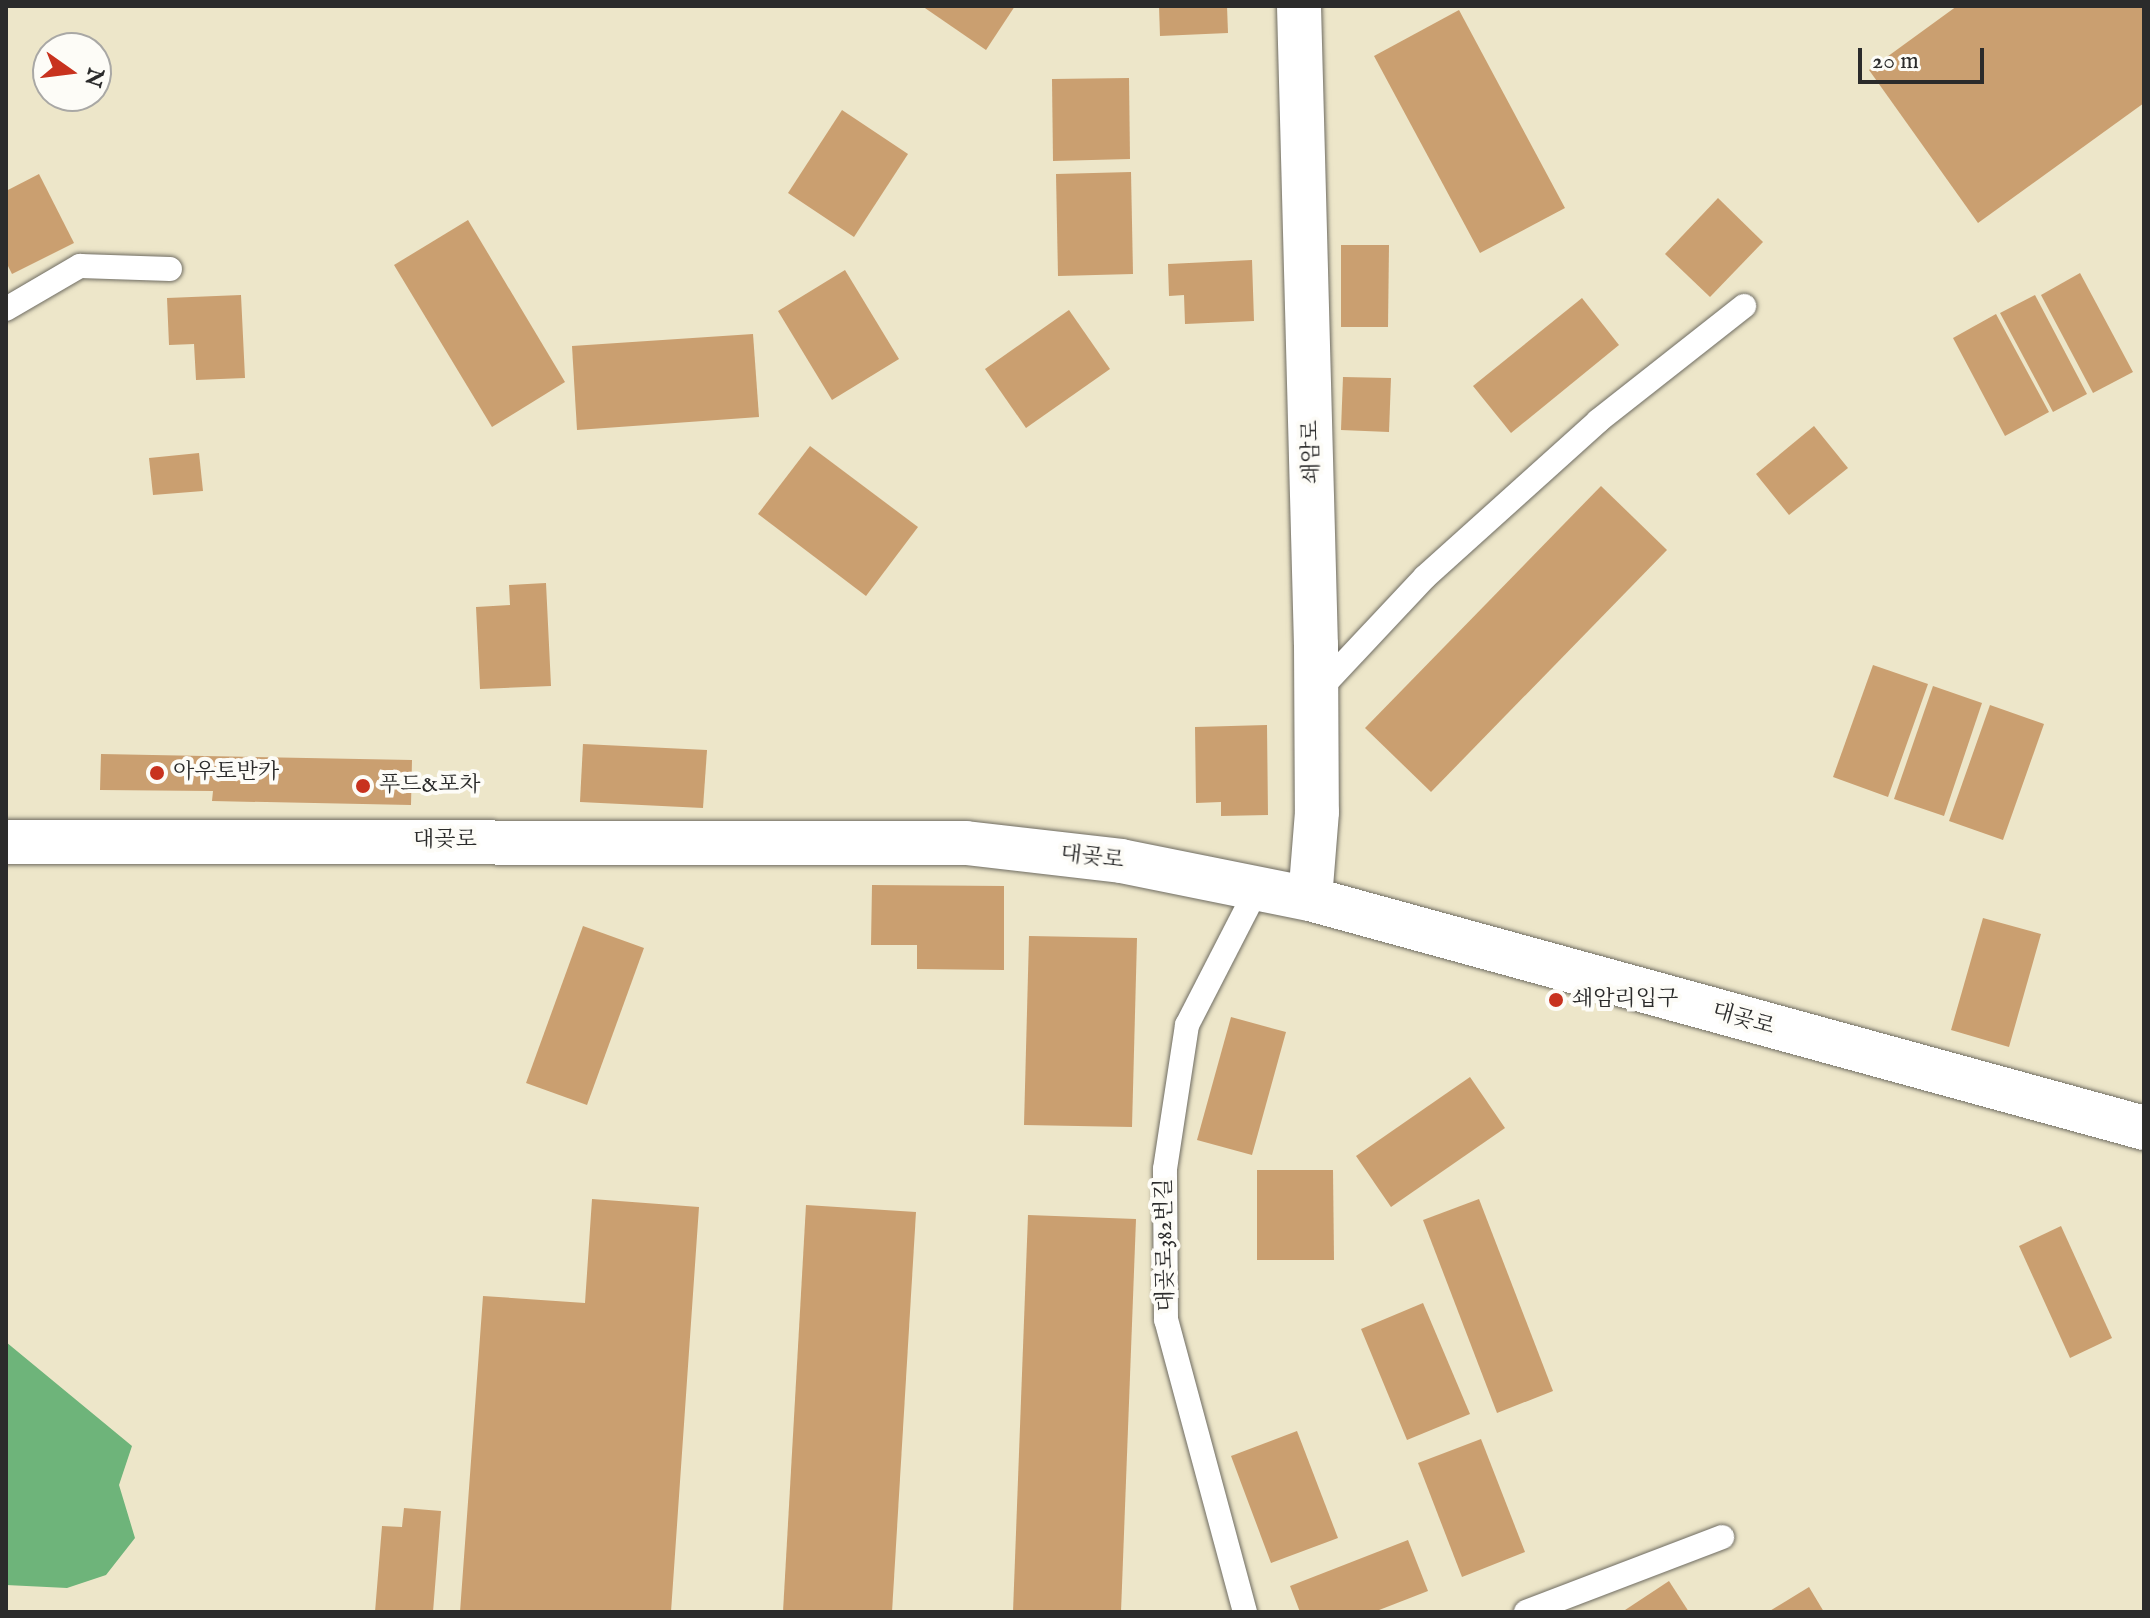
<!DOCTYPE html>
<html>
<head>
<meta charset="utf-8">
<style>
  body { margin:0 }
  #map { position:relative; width:2150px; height:1618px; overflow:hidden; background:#ede6c9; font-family:"IM FELL English","Noto Serif KR",serif }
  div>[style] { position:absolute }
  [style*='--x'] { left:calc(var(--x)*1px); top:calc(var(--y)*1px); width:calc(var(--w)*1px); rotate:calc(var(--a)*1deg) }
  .forest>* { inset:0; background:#6eb47a }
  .building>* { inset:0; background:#ca9f70 }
  .roads { filter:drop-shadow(0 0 2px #6f6c62) drop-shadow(0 0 2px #6f6c62) }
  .service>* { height:24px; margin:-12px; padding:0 12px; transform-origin:12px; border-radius:12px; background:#fff }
  .minor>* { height:44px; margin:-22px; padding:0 22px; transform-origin:22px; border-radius:22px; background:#fff }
  .tertiary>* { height:44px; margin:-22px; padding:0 22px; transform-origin:22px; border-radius:22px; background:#fff }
  .dots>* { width:22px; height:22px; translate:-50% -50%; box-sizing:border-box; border:4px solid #fdfcf7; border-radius:50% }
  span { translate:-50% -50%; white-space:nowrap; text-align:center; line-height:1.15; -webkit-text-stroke:8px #fdfcf7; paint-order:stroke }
  .street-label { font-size:22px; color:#2b2b2b }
  .poi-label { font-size:22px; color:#2b2b2b }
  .left { translate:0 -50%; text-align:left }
  .frame { position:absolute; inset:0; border:8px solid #2b2b2b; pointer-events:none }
  .north { position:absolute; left:32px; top:32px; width:80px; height:80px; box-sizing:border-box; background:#fdfcf7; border:2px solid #a9a8a5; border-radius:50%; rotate:104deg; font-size:22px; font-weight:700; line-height:32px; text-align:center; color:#2b2b2b }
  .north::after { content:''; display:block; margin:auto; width:28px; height:36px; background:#c8321e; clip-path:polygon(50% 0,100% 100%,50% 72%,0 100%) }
  .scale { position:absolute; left:1858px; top:48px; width:126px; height:36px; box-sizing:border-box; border:4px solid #2b2b2b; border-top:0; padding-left:10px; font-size:24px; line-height:28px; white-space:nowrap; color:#2b2b2b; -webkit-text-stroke:6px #fdfcf7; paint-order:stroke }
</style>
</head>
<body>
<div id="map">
  <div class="forest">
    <div style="clip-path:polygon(6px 1342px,132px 1446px,119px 1485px,135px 1538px,106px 1575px,67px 1588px,6px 1585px)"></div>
  </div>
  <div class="building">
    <div style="clip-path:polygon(922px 6px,1015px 6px,986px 50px)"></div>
    <div style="clip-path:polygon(1159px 6px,1227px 6px,1228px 33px,1160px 36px)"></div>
    <div style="clip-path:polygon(1957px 6px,2144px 6px,2144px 103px,1978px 223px,1869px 70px)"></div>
    <div style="clip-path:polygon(1459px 10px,1565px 208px,1480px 253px,1374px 56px)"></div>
    <div style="clip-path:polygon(1129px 78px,1130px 159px,1053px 161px,1052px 79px)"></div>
    <div style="clip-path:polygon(842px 110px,908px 154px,854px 237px,788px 193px)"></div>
    <div style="clip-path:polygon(1131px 172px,1133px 274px,1058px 276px,1056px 174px)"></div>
    <div style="clip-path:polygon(39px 174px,74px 243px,12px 274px,6px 262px,6px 191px)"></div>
    <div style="clip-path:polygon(1718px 198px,1763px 242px,1710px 297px,1665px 254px)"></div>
    <div style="clip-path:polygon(468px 220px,565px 382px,492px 427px,394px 265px)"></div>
    <div style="clip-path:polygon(1341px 245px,1389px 245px,1388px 327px,1341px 327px)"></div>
    <div style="clip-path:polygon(1252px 260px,1254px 321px,1185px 324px,1184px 295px,1169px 296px,1168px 264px)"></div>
    <div style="clip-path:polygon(845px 270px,899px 359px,832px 400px,778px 311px)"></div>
    <div style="clip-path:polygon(2080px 273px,2133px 372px,2093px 393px,2041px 295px)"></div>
    <div style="clip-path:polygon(241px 295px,245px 378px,196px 380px,194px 344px,169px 345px,167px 298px)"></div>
    <div style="clip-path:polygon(2035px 295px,2087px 394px,2053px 412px,2000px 313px)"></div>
    <div style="clip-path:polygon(1582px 298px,1619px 345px,1511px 433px,1473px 386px)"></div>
    <div style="clip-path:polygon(1069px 310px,1110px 369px,1026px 428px,985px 369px)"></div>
    <div style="clip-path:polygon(1996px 314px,2049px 412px,2005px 436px,1953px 338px)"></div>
    <div style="clip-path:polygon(753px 334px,759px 417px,577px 430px,572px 346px)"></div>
    <div style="clip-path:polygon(1343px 377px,1391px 378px,1389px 432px,1341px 430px)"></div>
    <div style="clip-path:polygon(1814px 426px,1848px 468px,1789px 515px,1756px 474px)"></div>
    <div style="clip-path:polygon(810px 446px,918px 527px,866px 596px,758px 514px)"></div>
    <div style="clip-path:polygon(199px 453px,203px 491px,153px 495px,149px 458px)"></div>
    <div style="clip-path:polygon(1601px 486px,1667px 550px,1431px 792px,1365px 728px)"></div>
    <div style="clip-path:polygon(546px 583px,551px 686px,480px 689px,476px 607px,510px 605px,509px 585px)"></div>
    <div style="clip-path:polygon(1873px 665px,1928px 684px,1888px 797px,1833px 777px)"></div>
    <div style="clip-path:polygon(1933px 686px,1982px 703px,1944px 816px,1894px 799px)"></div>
    <div style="clip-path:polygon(1990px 705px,2044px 724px,2003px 840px,1949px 821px)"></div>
    <div style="clip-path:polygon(1267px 725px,1268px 815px,1221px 816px,1221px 802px,1196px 803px,1195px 727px)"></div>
    <div style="clip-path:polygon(583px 744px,707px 750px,703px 808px,580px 802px)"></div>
    <div style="clip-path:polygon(101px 754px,412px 760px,411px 805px,212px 801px,213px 791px,100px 790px)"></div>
    <div style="clip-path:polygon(872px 885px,1004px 886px,1004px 970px,917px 969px,917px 945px,871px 945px)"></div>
    <div style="clip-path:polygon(1983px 918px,2041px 934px,2009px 1047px,1951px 1030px)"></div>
    <div style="clip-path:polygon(583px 926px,644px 948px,587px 1105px,526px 1083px)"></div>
    <div style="clip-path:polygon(1029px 936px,1137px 938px,1132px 1127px,1024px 1125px)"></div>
    <div style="clip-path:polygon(1231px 1017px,1286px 1032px,1252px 1155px,1197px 1140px)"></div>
    <div style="clip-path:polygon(1470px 1077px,1505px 1128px,1391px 1207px,1356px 1156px)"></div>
    <div style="clip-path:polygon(1257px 1170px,1333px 1170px,1334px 1260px,1257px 1260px)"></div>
    <div style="clip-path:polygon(592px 1199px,699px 1207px,671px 1612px,460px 1612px,483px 1296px,585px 1303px)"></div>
    <div style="clip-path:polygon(1479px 1199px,1553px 1391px,1497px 1413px,1423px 1220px)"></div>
    <div style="clip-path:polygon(806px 1205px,916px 1212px,892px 1612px,783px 1612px)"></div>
    <div style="clip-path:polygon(1028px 1215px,1136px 1219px,1121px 1612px,1013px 1612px)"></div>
    <div style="clip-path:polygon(2061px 1226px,2112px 1338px,2070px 1358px,2019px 1246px)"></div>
    <div style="clip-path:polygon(1423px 1303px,1470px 1414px,1407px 1440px,1361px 1329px)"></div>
    <div style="clip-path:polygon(1297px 1431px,1338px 1538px,1271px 1563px,1231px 1456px)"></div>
    <div style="clip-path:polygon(1481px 1439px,1525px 1552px,1462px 1577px,1418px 1463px)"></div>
    <div style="clip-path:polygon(404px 1508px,441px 1511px,433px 1612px,375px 1612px,382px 1526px,402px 1527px)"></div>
    <div style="clip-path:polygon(1408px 1540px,1428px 1591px,1374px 1612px,1300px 1612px,1290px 1586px)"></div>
    <div style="clip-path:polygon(1669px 1581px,1689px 1612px,1622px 1612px)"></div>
    <div style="clip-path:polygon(1809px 1587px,1824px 1612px,1768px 1612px)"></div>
  </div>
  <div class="roads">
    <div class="service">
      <div style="--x:6;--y:309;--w:86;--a:-30.2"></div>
      <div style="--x:80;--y:266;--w:90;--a:1.9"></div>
      <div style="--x:1318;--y:691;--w:156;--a:-46.8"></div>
      <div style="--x:1425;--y:577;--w:233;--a:-42"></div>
      <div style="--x:1598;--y:421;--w:186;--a:-38.2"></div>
      <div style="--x:1245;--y:1612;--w:302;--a:-105.1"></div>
      <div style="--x:1166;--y:1320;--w:151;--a:-90.4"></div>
      <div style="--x:1165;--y:1169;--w:146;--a:-81.3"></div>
      <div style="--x:1187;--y:1025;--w:155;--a:-62.8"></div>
      <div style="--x:1526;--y:1612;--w:210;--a:-20.9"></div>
    </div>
    <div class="minor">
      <div style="--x:1299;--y:6;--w:639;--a:88.48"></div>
      <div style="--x:1316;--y:645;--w:167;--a:89.7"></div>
      <div style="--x:1317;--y:812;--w:87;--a:94.6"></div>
    </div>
    <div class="tertiary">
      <div style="--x:6;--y:842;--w:960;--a:0.06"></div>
      <div style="--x:966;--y:843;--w:156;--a:6.6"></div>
      <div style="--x:1121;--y:861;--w:193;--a:11.4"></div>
      <div style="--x:1310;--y:899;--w:865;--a:15.35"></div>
    </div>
  </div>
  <div class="dots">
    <div style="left:157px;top:773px;background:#c8321e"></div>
    <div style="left:363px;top:786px;background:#c8321e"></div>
    <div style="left:1556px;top:1000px;background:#c8321e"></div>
  </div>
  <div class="street-label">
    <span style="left:1312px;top:452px;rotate:-91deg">쇄암로</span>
    <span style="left:445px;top:841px">대곶로</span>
    <span style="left:1092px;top:858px;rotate:7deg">대곶로</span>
    <span style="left:1743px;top:1020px;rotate:16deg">대곶로</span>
    <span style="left:1166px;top:1245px;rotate:-91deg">대곶로382번길</span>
  </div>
  <div class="poi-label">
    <span class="left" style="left:173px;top:773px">아우토반카</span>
    <span class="left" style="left:379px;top:786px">푸드&amp;포차</span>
    <span class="left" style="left:1572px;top:1000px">쇄암리입구</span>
  </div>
  <div class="frame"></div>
  <div class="north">N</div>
  <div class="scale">20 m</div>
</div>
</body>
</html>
